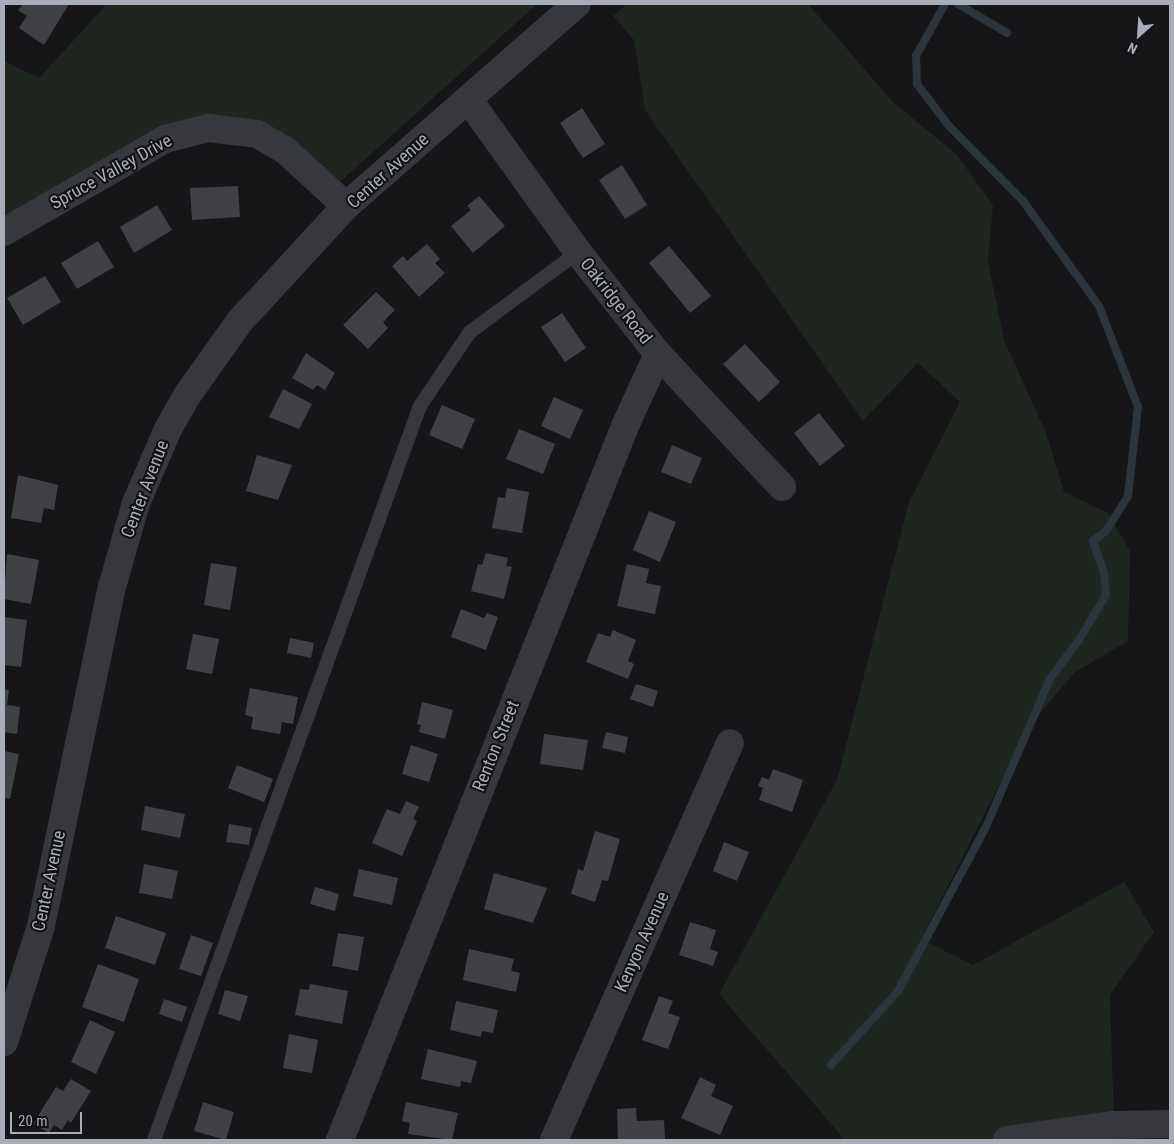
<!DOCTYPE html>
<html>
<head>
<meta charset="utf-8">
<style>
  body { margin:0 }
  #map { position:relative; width:1174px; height:1144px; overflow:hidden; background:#161618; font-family:"Roboto Condensed",sans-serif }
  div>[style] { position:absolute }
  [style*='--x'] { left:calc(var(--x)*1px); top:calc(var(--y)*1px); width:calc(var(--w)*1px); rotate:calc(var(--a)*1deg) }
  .green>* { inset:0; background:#1e261f }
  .stream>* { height:8px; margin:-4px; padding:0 4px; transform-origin:4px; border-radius:4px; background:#2c353c }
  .building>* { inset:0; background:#404145 }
  .service>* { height:14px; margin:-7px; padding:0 7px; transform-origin:7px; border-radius:7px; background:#37383d }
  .minor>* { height:28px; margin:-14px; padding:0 14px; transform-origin:14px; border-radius:14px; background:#37383d }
  .tertiary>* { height:28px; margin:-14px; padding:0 14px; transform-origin:14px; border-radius:14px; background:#37383d }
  span { translate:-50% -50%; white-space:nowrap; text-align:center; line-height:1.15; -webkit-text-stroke:4px #111113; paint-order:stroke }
  .street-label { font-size:18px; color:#a8adb8 }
  .frame { position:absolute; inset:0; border:5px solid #a8adb8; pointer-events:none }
  .north { position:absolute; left:1114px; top:10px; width:50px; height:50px; -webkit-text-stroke:4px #111113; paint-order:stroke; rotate:206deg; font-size:14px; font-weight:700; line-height:20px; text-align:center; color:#a8adb8 }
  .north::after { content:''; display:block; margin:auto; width:18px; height:22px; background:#a8adb8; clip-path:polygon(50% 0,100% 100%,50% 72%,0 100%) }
  .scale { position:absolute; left:10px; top:1112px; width:72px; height:22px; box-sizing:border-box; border:2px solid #a8adb8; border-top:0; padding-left:6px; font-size:15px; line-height:18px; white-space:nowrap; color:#a8adb8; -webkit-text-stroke:4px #111113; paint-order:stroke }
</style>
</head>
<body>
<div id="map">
  <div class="green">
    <div style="clip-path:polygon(107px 4px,537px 4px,330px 191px,286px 151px,208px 128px,4px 232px,4px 61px,39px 78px)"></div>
    <div style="clip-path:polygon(627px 4px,808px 4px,892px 101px,956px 154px,993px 205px,988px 262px,1004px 340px,1046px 433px,1064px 492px,1108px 513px,1130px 551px,1128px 641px,1075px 672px,1029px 726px,921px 939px,973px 965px,1124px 882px,1154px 932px,1110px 995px,1114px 1125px,1007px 1140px,845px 1140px,719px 994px,837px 780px,909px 502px,960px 402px,918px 363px,863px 421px,645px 110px,634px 40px,613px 16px)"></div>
  </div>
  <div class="stream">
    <div style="--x:958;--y:4;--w:57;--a:30.6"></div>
    <div style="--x:831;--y:1065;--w:100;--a:-47.8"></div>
    <div style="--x:898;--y:991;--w:184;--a:-61.8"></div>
    <div style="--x:985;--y:829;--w:163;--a:-66.6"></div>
    <div style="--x:1050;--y:679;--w:49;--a:-53.4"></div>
    <div style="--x:1079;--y:640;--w:52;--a:-59"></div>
    <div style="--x:1106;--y:595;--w:22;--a:-95"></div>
    <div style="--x:1104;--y:573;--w:34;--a:-109"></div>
    <div style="--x:1093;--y:541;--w:16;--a:-38"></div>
    <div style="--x:1106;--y:531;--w:41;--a:-57.8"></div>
    <div style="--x:1128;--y:496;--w:90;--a:-83.6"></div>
    <div style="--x:1138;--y:407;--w:108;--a:-111.1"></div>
    <div style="--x:1099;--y:306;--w:130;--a:-125.9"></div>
    <div style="--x:1023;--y:201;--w:105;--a:-134.6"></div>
    <div style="--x:949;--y:126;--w:53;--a:-127.3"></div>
    <div style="--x:917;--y:84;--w:28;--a:-92"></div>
    <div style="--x:916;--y:56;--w:60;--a:-60.9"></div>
  </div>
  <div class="building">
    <div style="clip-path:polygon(23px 4px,69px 4px,44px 45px,19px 28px,27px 16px,18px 10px)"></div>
    <div style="clip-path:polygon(582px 108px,605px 144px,583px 158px,560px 123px)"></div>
    <div style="clip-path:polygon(622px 165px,647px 205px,625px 219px,599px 180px)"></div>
    <div style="clip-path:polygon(238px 186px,240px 217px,192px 220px,190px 188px)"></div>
    <div style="clip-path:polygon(479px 196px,505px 226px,473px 253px,451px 226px,471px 210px,467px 206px)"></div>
    <div style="clip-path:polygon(157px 205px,172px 230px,134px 253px,120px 227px)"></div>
    <div style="clip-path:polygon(98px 241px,114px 267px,77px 289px,61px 263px)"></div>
    <div style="clip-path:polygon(427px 244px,440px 259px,435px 263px,445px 273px,419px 297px,392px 266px,403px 256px,407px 261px)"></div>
    <div style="clip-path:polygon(669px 246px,711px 296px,690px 313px,649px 263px)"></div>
    <div style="clip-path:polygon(45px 276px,61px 302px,23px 325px,7px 298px)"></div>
    <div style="clip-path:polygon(376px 292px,395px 310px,383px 322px,388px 328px,368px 349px,343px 325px)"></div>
    <div style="clip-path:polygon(562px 313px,586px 348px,565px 362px,541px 327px)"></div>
    <div style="clip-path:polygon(745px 344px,780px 382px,759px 402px,723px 364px)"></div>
    <div style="clip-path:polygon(306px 353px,335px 373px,325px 390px,317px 385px,313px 390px,292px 378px)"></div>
    <div style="clip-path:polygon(283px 389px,312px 404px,299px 429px,269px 417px)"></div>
    <div style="clip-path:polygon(554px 397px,583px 410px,570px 439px,541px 426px)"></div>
    <div style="clip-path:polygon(442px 405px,475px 419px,462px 449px,429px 435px)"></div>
    <div style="clip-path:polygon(819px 413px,845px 446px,820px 466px,794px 433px)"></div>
    <div style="clip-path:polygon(519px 429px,555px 444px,543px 474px,506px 459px)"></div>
    <div style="clip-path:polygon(672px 445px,702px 458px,691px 484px,661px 472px)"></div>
    <div style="clip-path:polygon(257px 455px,292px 465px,278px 500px,246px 491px)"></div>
    <div style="clip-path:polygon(18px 475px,58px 485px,54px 510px,44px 508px,41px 523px,11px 518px)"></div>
    <div style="clip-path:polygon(507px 488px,529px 492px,522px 533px,492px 528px,498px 497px,505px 498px)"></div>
    <div style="clip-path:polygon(649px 511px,676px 522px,660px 562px,633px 550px)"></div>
    <div style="clip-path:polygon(486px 553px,508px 558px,506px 566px,512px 567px,504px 599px,471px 591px,478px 564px,482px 565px)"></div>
    <div style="clip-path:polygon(7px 554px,39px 560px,31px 604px,4px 599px)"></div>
    <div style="clip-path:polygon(211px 563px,237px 567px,230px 610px,204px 605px)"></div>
    <div style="clip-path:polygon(627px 564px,649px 569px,646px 583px,661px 586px,655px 614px,617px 606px)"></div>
    <div style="clip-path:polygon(461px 609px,484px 618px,487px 613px,498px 617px,486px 650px,451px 637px)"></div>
    <div style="clip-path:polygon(4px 617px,27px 620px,21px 667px,4px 665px)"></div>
    <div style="clip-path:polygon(613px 630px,636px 640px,628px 661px,634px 664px,628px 679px,586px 662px,598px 633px,610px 637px)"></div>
    <div style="clip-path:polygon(193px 634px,219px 639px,212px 674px,186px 669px)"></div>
    <div style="clip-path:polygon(290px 638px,314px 643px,311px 658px,287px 653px)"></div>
    <div style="clip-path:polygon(636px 684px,658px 691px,653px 707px,630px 699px)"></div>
    <div style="clip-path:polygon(250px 688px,298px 697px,293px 724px,282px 722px,280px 734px,251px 729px,253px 717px,245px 715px)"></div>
    <div style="clip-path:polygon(4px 689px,9px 690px,7px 705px,20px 707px,17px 734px,4px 732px)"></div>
    <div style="clip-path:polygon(422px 702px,453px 710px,445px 739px,419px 732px,421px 725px,417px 724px)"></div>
    <div style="clip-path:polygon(606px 732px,628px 737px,625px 753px,602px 748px)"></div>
    <div style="clip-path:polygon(544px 734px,588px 740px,583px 770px,540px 764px)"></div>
    <div style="clip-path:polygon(411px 745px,438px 754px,429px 782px,402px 774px)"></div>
    <div style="clip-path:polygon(4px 751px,19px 754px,10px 799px,4px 798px)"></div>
    <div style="clip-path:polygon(237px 765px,273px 779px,264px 802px,228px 788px)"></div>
    <div style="clip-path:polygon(773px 769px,803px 780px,792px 812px,759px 800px,763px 788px,758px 786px,762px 777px,769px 780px)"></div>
    <div style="clip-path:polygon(406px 801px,419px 807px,413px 819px,417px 821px,402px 856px,372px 843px,387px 809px,400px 814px)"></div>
    <div style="clip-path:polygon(145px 806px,185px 814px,180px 838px,141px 830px)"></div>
    <div style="clip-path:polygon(229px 824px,252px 828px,249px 845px,226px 842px)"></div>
    <div style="clip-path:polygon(595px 831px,620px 839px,608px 881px,602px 880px,595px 902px,571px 894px,578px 869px,583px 871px)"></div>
    <div style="clip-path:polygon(724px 842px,749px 852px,737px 881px,713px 871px)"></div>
    <div style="clip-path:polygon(144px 864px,178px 871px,172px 899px,139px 893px)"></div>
    <div style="clip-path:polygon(359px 869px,398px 878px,392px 905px,353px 896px)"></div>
    <div style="clip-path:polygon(494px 873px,547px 888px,533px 923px,484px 909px)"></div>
    <div style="clip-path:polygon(315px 887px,339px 894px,335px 911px,310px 904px)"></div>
    <div style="clip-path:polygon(116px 916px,166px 933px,155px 965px,105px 948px)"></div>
    <div style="clip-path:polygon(690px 922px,716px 930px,710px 949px,718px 952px,713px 966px,679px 955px)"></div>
    <div style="clip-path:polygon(338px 933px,364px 937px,358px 971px,332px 966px)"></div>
    <div style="clip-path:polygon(191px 935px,213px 943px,201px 976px,179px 969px)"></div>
    <div style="clip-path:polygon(469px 949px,514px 959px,511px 971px,520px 973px,516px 992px,463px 980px)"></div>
    <div style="clip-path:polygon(98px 964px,139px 979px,124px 1022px,82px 1007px)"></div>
    <div style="clip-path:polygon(310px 984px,348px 991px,342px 1024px,295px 1015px,300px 989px,309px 990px)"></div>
    <div style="clip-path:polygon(225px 990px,248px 996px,240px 1021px,218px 1014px)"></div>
    <div style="clip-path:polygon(659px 996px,673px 1001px,668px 1013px,680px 1017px,668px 1049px,642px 1040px)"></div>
    <div style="clip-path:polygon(164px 999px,187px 1007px,182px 1022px,159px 1014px)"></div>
    <div style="clip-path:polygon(456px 1001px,498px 1010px,493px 1033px,482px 1031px,481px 1037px,450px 1030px)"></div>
    <div style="clip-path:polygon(90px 1020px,115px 1032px,96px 1074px,71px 1062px)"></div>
    <div style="clip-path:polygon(289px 1034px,318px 1040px,312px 1073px,283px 1068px)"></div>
    <div style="clip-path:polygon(428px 1049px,477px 1061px,471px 1083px,461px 1081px,460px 1087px,421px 1079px)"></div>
    <div style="clip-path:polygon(700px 1077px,716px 1085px,711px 1096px,733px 1106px,720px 1135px,681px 1118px)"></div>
    <div style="clip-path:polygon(71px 1079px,91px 1091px,71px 1123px,68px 1120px,62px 1130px,54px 1125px,49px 1133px,33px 1124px,56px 1087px,63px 1091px)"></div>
    <div style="clip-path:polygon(203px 1102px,234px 1112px,226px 1140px,194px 1131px)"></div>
    <div style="clip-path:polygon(406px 1102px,458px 1113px,452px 1140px,408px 1134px,410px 1123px,402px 1121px)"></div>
    <div style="clip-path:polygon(636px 1108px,637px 1121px,664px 1120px,665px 1140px,618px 1140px,617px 1109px)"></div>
  </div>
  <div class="service">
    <div style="--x:154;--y:1140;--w:781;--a:-70.08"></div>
    <div style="--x:420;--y:406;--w:89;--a:-56"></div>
    <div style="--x:470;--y:332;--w:134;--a:-36.5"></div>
  </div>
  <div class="minor">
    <div style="--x:468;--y:99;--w:188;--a:54.3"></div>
    <div style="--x:578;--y:252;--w:130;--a:51.9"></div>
    <div style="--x:658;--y:354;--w:182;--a:47"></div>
    <div style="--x:4;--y:232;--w:186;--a:-30"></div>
    <div style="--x:165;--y:139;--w:44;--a:-14.3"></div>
    <div style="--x:208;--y:128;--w:49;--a:7"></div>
    <div style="--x:257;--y:134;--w:34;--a:30"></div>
    <div style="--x:286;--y:151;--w:81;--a:42.5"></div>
    <div style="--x:340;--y:1140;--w:771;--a:-68.23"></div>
    <div style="--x:626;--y:424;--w:77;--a:-65.4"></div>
    <div style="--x:554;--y:1140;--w:434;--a:-66.1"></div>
    <div style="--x:1007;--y:1140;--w:108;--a:-8"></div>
    <div style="--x:1114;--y:1125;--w:56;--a:-1"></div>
  </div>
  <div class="tertiary">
    <div style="--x:4;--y:1042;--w:122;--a:-72.3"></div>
    <div style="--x:41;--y:926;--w:346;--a:-78.2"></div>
    <div style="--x:112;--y:587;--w:87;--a:-74.1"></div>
    <div style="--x:136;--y:503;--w:81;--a:-66.6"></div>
    <div style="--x:168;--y:429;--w:40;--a:-60.3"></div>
    <div style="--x:188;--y:394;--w:90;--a:-54.5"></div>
    <div style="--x:240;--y:321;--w:156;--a:-47.3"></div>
    <div style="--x:346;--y:206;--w:307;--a:-41.2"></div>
  </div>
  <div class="street-label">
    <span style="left:388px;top:171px;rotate:-42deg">Center Avenue</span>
    <span style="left:111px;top:172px;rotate:-29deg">Spruce Valley Drive</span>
    <span style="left:616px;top:301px;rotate:52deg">Oakridge Road</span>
    <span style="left:145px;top:489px;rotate:-69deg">Center Avenue</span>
    <span style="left:496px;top:746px;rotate:-68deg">Renton Street</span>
    <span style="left:49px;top:881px;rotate:-78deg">Center Avenue</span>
    <span style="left:642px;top:942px;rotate:-66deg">Kenyon Avenue</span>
  </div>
  <div class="frame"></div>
  <div class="north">N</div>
  <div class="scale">20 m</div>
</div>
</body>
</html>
